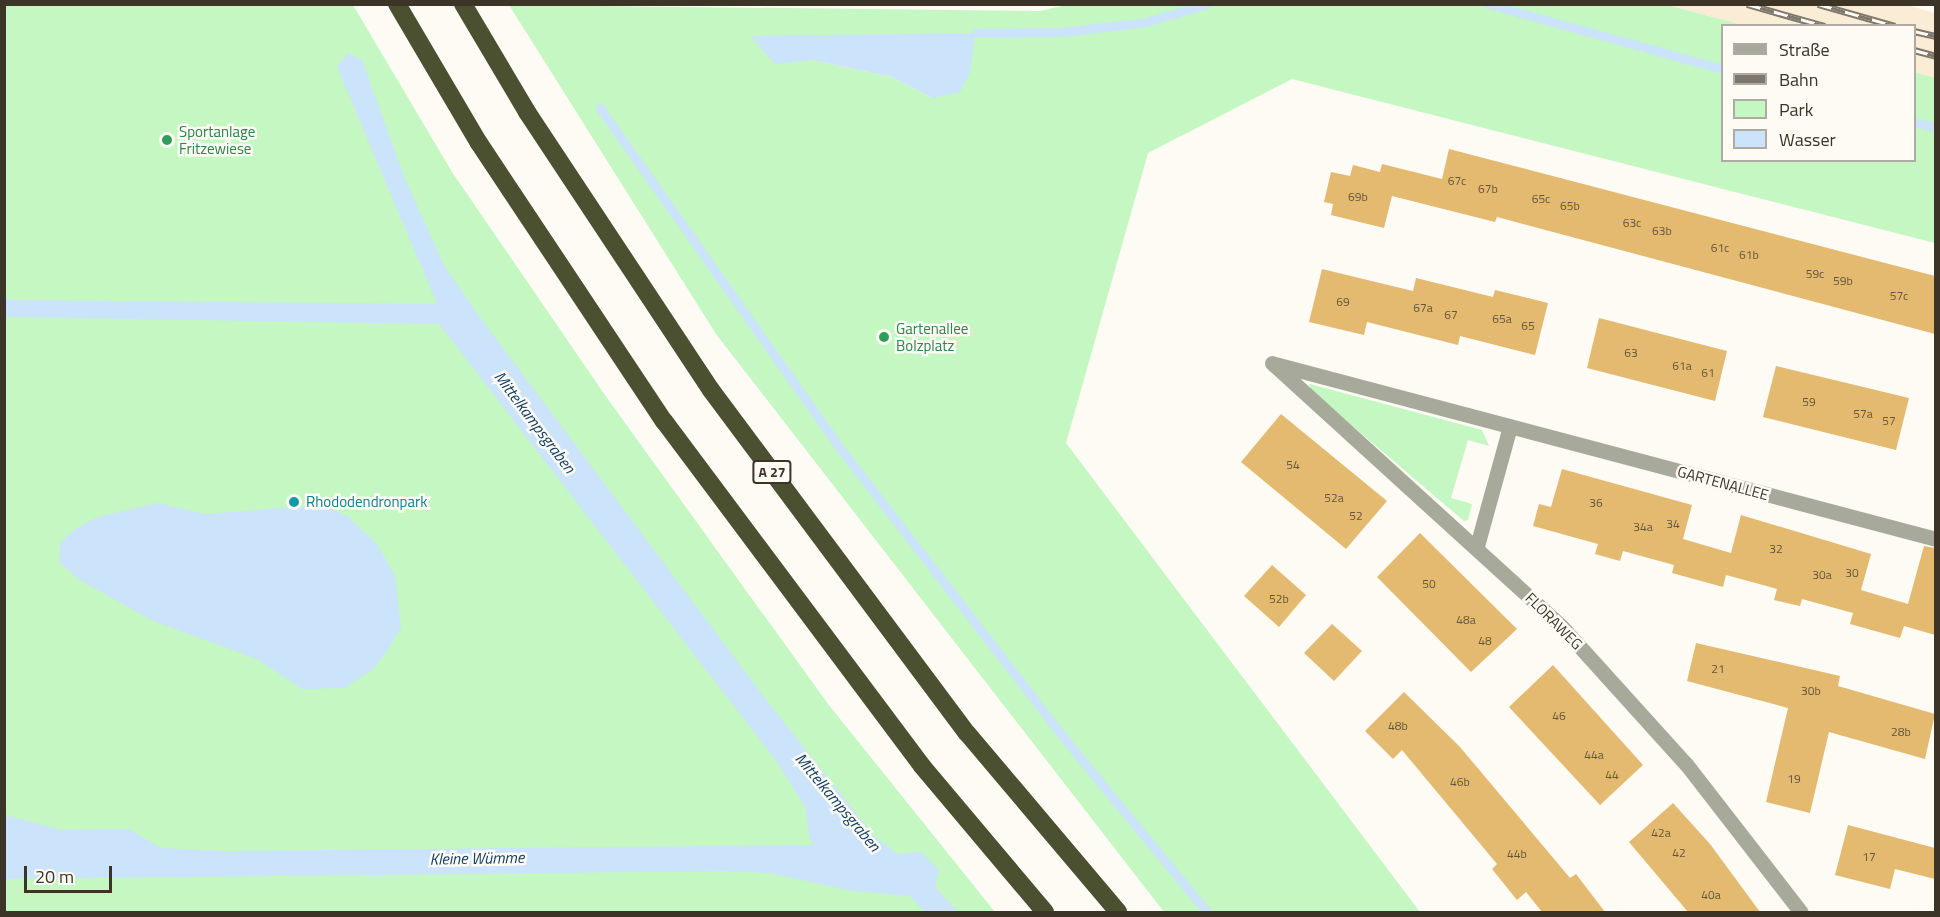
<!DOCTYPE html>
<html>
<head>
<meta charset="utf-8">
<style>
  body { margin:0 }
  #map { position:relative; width:1940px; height:917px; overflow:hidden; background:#fefaf4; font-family:"Titillium Web",sans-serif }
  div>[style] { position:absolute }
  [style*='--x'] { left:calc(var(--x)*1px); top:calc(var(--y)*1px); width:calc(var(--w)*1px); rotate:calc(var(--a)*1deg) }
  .built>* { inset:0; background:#fbedd5 }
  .green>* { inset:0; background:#c4f7c2 }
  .water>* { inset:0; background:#cbe3fb }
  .stream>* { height:9px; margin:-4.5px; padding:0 4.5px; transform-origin:4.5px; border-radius:4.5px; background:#cbe3fb }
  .building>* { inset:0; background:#e3ba6f }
  .street>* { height:15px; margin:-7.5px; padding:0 7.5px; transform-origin:7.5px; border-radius:7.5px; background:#a7aa9b }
  .highway>* { height:18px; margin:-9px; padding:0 9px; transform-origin:9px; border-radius:9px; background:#4b5031 }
  .rail>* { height:7px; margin-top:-3.5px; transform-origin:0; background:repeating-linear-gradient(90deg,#fefaf4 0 14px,#7d776c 0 28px); box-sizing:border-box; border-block:2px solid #7d776c }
  .dots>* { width:16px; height:16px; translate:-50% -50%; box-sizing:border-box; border:3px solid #fefaf4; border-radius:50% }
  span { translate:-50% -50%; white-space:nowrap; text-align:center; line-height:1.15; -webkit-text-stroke:5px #fefaf4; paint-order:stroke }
  .number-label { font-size:12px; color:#655639 }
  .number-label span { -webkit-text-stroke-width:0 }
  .shield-label span { padding:2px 4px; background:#fefaf4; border:2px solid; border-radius:4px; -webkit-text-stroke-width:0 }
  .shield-label { font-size:14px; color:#3b3427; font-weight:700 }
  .leisure-label { font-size:15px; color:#27864d }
  .left { translate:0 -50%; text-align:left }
  .street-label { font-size:15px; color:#3b3427 }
  .culture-label { font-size:15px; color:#0d838f }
  .water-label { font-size:16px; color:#113e63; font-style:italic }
  .frame { position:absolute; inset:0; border:6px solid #3b3427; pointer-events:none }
  .legend { position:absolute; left:1721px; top:24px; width:195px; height:138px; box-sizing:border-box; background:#fefaf4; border:2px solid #b0aba2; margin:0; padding:8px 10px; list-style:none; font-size:18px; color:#3b3427 }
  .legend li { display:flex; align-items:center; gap:12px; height:30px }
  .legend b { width:30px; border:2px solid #b0aba2 }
  .scale { position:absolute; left:24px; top:866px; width:88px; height:27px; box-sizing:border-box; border:3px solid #3b3427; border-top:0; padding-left:8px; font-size:18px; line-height:21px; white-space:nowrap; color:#3b3427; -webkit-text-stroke:4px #fefaf4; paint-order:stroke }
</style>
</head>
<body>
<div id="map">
  <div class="built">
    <div style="clip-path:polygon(1903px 4px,1935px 13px,1935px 78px,1915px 72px,1914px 26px,1743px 25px,1667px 5px)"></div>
  </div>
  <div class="green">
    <div style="clip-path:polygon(evenodd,1071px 4px,1667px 5px,1743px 25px,1722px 26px,1722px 160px,1914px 160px,1915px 72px,1935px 78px,1935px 243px,1292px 79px,1148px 153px,1066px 443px,1420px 912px,1164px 912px,716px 334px,509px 5px,1040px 11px,1071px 4px,975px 34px,932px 98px,892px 77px,812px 60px,751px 37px,975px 34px)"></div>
    <div style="clip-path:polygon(4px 5px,353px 5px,452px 172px,607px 398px,828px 704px,995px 912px,5px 912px)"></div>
    <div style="clip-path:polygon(1310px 384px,1482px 430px,1489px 446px,1468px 440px,1451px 498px,1472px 504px,1468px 520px,1464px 521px,1309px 389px)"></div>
  </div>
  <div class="water">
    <div style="clip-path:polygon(975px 33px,970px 72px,960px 92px,932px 98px,892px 77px,812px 60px,775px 64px,750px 36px)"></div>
    <div style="clip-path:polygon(348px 53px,362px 60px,405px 179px,445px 267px,476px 312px,764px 697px,874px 836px,897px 854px,921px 852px,939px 870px,935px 887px,958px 912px,925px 912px,910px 896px,852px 891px,769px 873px,724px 871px,5px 879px,5px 815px,61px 830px,129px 829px,161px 848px,224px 851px,811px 845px,805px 807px,777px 762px,439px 324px,5px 317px,5px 300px,437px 304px,337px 67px)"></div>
    <div style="clip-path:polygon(157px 503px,205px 514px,320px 505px,347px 516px,377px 544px,395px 576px,401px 627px,388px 650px,372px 670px,344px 688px,302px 689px,257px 659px,153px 621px,78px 579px,59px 562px,60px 543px,75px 529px,98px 517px)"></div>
  </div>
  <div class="stream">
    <div style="--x:1488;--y:4;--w:243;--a:15.5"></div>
    <div style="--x:975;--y:33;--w:87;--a:-0.7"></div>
    <div style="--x:1062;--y:32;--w:85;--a:-6.8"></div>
    <div style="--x:1146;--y:22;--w:64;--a:-16.4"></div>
    <div style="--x:600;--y:108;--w:410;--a:54.8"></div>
    <div style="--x:836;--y:443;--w:379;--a:52.3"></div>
    <div style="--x:1068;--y:743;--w:219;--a:50.6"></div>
    <div style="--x:1914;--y:122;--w:23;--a:15"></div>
  </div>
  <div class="building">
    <div style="clip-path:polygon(1449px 149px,1935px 276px,1935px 334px,1497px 217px,1495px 222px,1392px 196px,1384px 228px,1331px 215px,1333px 204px,1324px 202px,1331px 172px,1350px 176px,1353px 165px,1380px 172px,1382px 164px,1442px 179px)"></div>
    <div style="clip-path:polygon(1322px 269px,1413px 291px,1416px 278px,1493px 297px,1495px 290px,1548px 303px,1535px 355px,1460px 336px,1458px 345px,1367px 322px,1364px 335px,1309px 322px)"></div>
    <div style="clip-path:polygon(1599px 318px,1727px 351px,1715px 401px,1587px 368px)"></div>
    <div style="clip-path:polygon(1776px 366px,1909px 398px,1896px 450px,1763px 417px)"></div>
    <div style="clip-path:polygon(1281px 414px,1387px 501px,1346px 549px,1241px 462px)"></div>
    <div style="clip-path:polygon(1562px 469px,1692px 505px,1683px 539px,1731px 553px,1741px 515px,1871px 554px,1861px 590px,1908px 604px,1924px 546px,1935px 548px,1935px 635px,1904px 626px,1900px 638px,1850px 624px,1853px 613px,1802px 599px,1800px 606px,1774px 600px,1777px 589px,1752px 582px,1726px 575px,1723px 587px,1672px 573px,1674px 565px,1623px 551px,1620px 561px,1595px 554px,1598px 544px,1533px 526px,1539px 504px,1551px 507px)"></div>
    <div style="clip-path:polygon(1420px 533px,1517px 629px,1471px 672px,1377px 577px)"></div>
    <div style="clip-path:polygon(1272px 565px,1306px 595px,1279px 627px,1244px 596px)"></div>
    <div style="clip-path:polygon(1332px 624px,1362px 651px,1334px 681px,1304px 653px)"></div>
    <div style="clip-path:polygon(1696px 643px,1840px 676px,1838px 686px,1935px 714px,1925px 759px,1829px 732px,1810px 813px,1766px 802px,1788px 708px,1687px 681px)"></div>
    <div style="clip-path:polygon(1553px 665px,1643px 765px,1600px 805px,1509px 707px)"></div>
    <div style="clip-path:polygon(1404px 692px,1460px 747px,1570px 878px,1576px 874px,1605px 912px,1542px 912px,1526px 892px,1517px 900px,1492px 869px,1497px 864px,1402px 750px,1393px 759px,1365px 731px)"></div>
    <div style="clip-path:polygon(1673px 803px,1710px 844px,1760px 912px,1688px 912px,1629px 842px)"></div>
    <div style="clip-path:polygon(1848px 825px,1935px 848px,1935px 879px,1895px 869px,1890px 889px,1835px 875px)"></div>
  </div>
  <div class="street">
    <div style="--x:1272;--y:363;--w:392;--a:42.3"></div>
    <div style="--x:1562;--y:627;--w:185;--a:47.9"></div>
    <div style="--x:1686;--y:764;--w:187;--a:52.2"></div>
    <div style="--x:1275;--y:364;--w:684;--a:14.83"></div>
    <div style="--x:1477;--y:546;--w:124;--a:-74.6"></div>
  </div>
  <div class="highway">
    <div style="--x:397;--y:4;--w:161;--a:59.5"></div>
    <div style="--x:479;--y:143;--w:334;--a:56.4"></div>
    <div style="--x:664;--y:421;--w:431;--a:53.2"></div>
    <div style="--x:922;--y:766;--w:191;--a:49.9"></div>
    <div style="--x:463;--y:4;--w:126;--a:59.3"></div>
    <div style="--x:527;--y:112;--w:333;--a:56.5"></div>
    <div style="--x:711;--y:390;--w:428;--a:53.3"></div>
    <div style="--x:967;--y:733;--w:234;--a:49.8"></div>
  </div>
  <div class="rail">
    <div style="--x:1747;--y:4;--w:81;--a:15.8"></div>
    <div style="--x:1818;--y:4;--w:80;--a:15.9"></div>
    <div style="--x:1914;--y:31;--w:23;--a:13"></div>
    <div style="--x:1914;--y:50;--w:23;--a:15"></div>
  </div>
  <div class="dots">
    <div style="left:167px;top:140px;background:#2e9e5b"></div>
    <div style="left:884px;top:337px;background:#2e9e5b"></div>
    <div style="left:294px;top:502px;background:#0f9aa8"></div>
  </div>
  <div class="number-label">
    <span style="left:1457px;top:181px">67c</span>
    <span style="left:1488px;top:189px">67b</span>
    <span style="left:1358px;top:197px">69b</span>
    <span style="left:1541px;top:199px">65c</span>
    <span style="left:1570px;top:206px">65b</span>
    <span style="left:1632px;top:223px">63c</span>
    <span style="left:1662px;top:231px">63b</span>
    <span style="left:1720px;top:248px">61c</span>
    <span style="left:1749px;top:255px">61b</span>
    <span style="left:1815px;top:274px">59c</span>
    <span style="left:1843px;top:281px">59b</span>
    <span style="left:1899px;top:296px">57c</span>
    <span style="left:1343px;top:302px">69</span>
    <span style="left:1423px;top:308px">67a</span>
    <span style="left:1451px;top:315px">67</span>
    <span style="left:1502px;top:319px">65a</span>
    <span style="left:1528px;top:326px">65</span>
    <span style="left:1631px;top:353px">63</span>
    <span style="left:1682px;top:366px">61a</span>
    <span style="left:1708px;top:373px">61</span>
    <span style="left:1809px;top:402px">59</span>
    <span style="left:1863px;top:414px">57a</span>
    <span style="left:1889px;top:421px">57</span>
    <span style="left:1293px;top:465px">54</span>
    <span style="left:1334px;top:498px">52a</span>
    <span style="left:1596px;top:503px">36</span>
    <span style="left:1356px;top:516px">52</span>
    <span style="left:1673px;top:524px">34</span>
    <span style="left:1643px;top:527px">34a</span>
    <span style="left:1776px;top:549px">32</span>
    <span style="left:1852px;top:573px">30</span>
    <span style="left:1822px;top:575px">30a</span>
    <span style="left:1429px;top:584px">50</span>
    <span style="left:1279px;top:599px">52b</span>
    <span style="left:1466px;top:620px">48a</span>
    <span style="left:1485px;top:641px">48</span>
    <span style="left:1718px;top:669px">21</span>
    <span style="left:1811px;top:691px">30b</span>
    <span style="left:1559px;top:716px">46</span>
    <span style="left:1398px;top:726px">48b</span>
    <span style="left:1901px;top:732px">28b</span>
    <span style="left:1594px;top:755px">44a</span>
    <span style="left:1612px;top:775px">44</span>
    <span style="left:1794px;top:779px">19</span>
    <span style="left:1460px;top:782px">46b</span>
    <span style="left:1661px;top:833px">42a</span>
    <span style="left:1679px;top:853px">42</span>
    <span style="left:1517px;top:854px">44b</span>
    <span style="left:1869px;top:857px">17</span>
    <span style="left:1711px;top:895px">40a</span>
  </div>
  <div class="shield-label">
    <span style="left:772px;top:472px">A 27</span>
  </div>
  <div class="leisure-label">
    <span class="left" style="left:179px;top:140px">Sportanlage<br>Fritzewiese</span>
    <span class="left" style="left:896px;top:337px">Gartenallee<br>Bolzplatz</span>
  </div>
  <div class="street-label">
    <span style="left:1723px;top:483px;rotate:15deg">GARTENALLEE</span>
    <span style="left:1554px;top:621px;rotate:45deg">FLORAWEG</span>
  </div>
  <div class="culture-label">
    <span class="left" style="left:306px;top:502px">Rhododendronpark</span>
  </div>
  <div class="water-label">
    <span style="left:535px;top:422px;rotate:53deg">Mittelkampsgraben</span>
    <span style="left:838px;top:802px;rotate:50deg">Mittelkampsgraben</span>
    <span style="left:477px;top:858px;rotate:-1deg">Kleine Wümme</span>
  </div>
  <div class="frame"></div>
  <ul class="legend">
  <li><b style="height:8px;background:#a7aa9b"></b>Straße</li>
  <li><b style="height:8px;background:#7d776c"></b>Bahn</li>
  <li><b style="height:16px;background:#c4f7c2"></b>Park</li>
  <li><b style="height:16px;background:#cbe3fb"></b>Wasser</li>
  </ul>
  <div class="scale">20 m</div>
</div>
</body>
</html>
